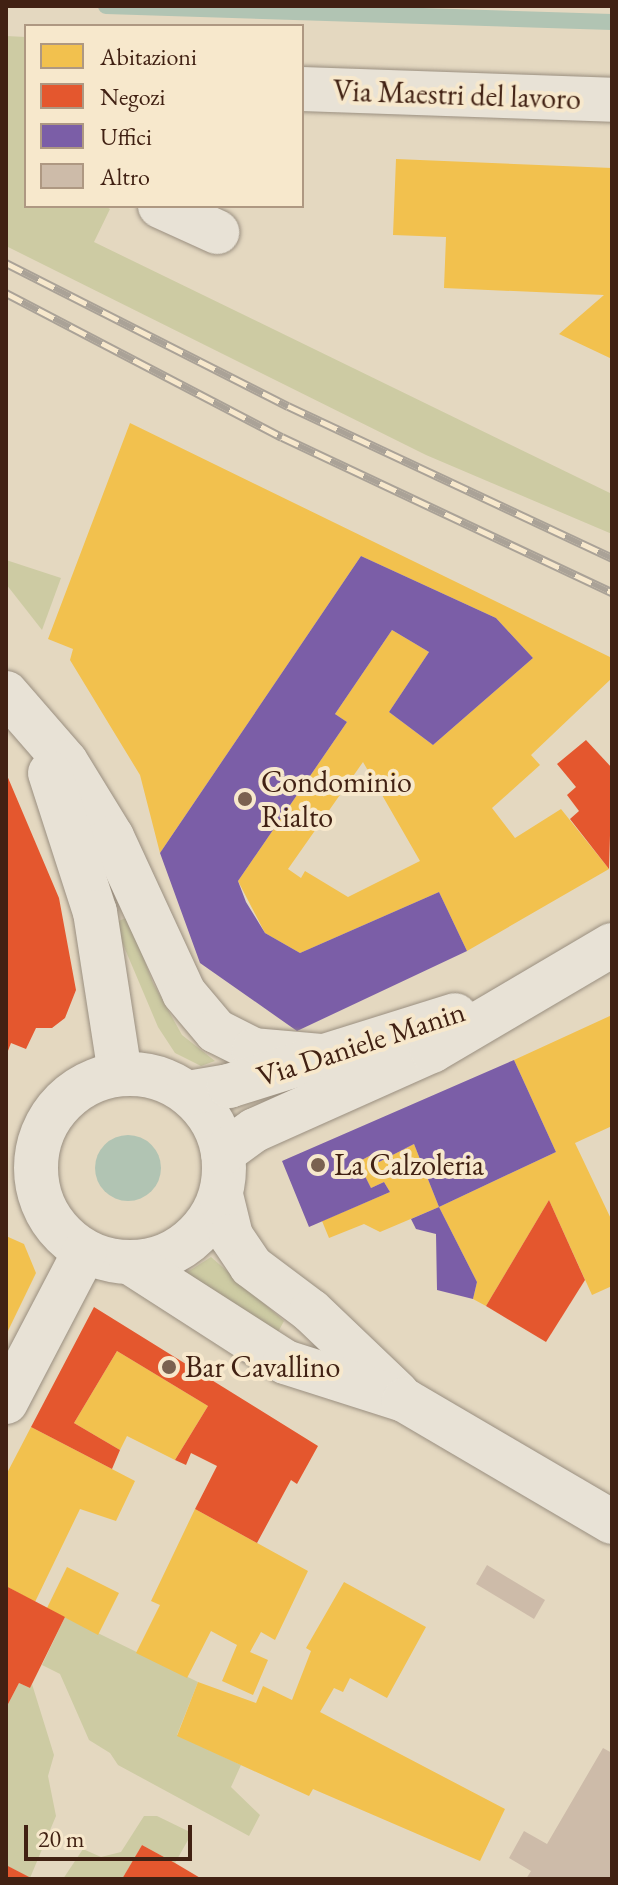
<!DOCTYPE html>
<html>
<head>
<meta charset="utf-8">
<style>
  body { margin:0 }
  #map { position:relative; width:618px; height:1885px; overflow:hidden; background:#e4d8c0; font-family:"EB Garamond",serif }
  div>[style] { position:absolute }
  [style*='--x'] { left:calc(var(--x)*1px); top:calc(var(--y)*1px); width:calc(var(--w)*1px); rotate:calc(var(--a)*1deg) }
  .green>* { inset:0; background:#cdcba3 }
  .water>* { inset:0; background:#b1c4b3 }
  .round { border-radius:50% }
  .homes>* { inset:0; background:#f2c14e }
  .shops>* { inset:0; background:#e4572e }
  .offices>* { inset:0; background:#7b5ea7 }
  .stream>* { height:16px; margin:-8px; padding:0 8px; transform-origin:8px; border-radius:8px; background:#b1c4b3 }
  .building>* { inset:0; background:#cdbba9 }
  .roads { filter:drop-shadow(0 0 2px #9a8f80) drop-shadow(0 0 2px #9a8f80) }
  .minor>* { height:44px; margin:-22px; padding:0 22px; transform-origin:22px; border-radius:22px; background:#e8e2d6 }
  .minor>.ring { margin:-22px; padding:0; box-sizing:content-box; background:none; border:44px solid #e8e2d6; border-radius:50% }
  .rail>* { height:9px; margin-top:-4.5px; transform-origin:0; background:repeating-linear-gradient(90deg,#f7e8cc 0 18px,#aaa297 0 36px); box-sizing:border-box; border-block:2px solid #aaa297 }
  .dots>* { width:22px; height:22px; translate:-50% -50%; box-sizing:border-box; border:4px solid #f7e8cc; border-radius:50% }
  span { translate:-50% -50%; white-space:nowrap; text-align:center; line-height:1.15; -webkit-text-stroke:8px #f7e8cc; paint-order:stroke }
  .street-label { font-size:30px; color:#412113 }
  .poi-label { font-size:30px; color:#412113 }
  .left { translate:0 -50%; text-align:left }
  .frame { position:absolute; inset:0; border:8px solid #412113; pointer-events:none }
  .legend { position:absolute; left:24px; top:24px; width:280px; height:184px; box-sizing:border-box; background:#f7e8cc; border:2px solid #ae9882; margin:0; padding:10px 14px; list-style:none; font-size:24px; color:#412113 }
  .legend li { display:flex; align-items:center; gap:16px; height:40px }
  .legend b { width:40px; border:2px solid #ae9882 }
  .scale { position:absolute; left:24px; top:1825px; width:168px; height:36px; box-sizing:border-box; border:4px solid #412113; border-top:0; padding-left:10px; font-size:24px; line-height:28px; white-space:nowrap; color:#412113; -webkit-text-stroke:6px #f7e8cc; paint-order:stroke }
</style>
</head>
<body>
<div id="map">
  <div class="green">
    <div style="clip-path:polygon(6px 36px,26px 37px,26px 206px,105px 206px,110px 209px,94px 242px,612px 494px,612px 534px,426px 455px,6px 246px)"></div>
    <div style="clip-path:polygon(6px 560px,61px 578px,42px 630px,6px 584px)"></div>
    <div style="clip-path:polygon(128px 917px,153px 983px,182px 1035px,215px 1061px,201px 1066px,175px 1053px,158px 1027px,114px 923px)"></div>
    <div style="clip-path:polygon(211px 1257px,284px 1321px,278px 1332px,186px 1273px)"></div>
    <div style="clip-path:polygon(65px 1617px,198px 1682px,177px 1735px,241px 1765px,231px 1787px,260px 1815px,249px 1836px,118px 1765px,110px 1753px,89px 1740px,60px 1674px,42px 1665px)"></div>
    <div style="clip-path:polygon(19px 1683px,30px 1688px,32px 1684px,54px 1755px,48px 1776px,56px 1816px,30px 1878px,6px 1865px,6px 1708px)"></div>
    <div style="clip-path:polygon(144px 1816px,157px 1816px,192px 1833px,175px 1863px,142px 1845px,122px 1879px,63px 1879px,83px 1849px,101px 1857px,121px 1852px)"></div>
  </div>
  <div class="water">
    <div class="round" style="left:95px;top:1135px;width:66px;height:66px"></div>
  </div>
  <div class="homes">
    <div style="clip-path:polygon(396px 159px,612px 168px,612px 359px,559px 334px,604px 295px,444px 288px,446px 237px,393px 235px)"></div>
    <div style="clip-path:polygon(evenodd,130px 423px,612px 658px,612px 678px,531px 755px,540px 765px,492px 808px,515px 838px,561px 809px,609px 869px,467px 951px,439px 892px,300px 953px,265px 933px,238px 881px,347px 722px,335px 714px,392px 630px,429px 652px,389px 712px,433px 745px,533px 658px,496px 618px,361px 556px,160px 853px,140px 775px,70px 660px,73px 649px,48px 639px,130px 423px,363px 762px,420px 861px,348px 897px,305px 871px,301px 878px,288px 869px,363px 762px)"></div>
    <div style="clip-path:polygon(612px 1015px,612px 1126px,575px 1143px,612px 1221px,612px 1286px,592px 1295px,549px 1200px,486px 1306px,473px 1299px,477px 1282px,439px 1207px,556px 1152px,514px 1060px)"></div>
    <div style="clip-path:polygon(414px 1144px,439px 1207px,380px 1232px,364px 1224px,329px 1238px,322px 1221px,390px 1192px,384px 1182px,371px 1188px,358px 1162px,375px 1153px,379px 1162px)"></div>
    <div style="clip-path:polygon(6px 1236px,24px 1244px,36px 1273px,6px 1335px)"></div>
    <div style="clip-path:polygon(117px 1351px,208px 1406px,175px 1460px,127px 1436px,120px 1450px,74px 1423px)"></div>
    <div style="clip-path:polygon(31px 1427px,135px 1481px,116px 1521px,80px 1509px,35px 1602px,6px 1586px,6px 1475px)"></div>
    <div style="clip-path:polygon(195px 1509px,308px 1571px,275px 1640px,261px 1632px,250px 1652px,268px 1660px,253px 1695px,222px 1681px,237px 1645px,211px 1631px,187px 1678px,136px 1653px,160px 1605px,151px 1601px)"></div>
    <div style="clip-path:polygon(67px 1567px,119px 1593px,98px 1635px,47px 1608px)"></div>
    <div style="clip-path:polygon(344px 1582px,426px 1627px,387px 1698px,350px 1678px,343px 1692px,334px 1688px,320px 1712px,505px 1809px,480px 1861px,313px 1789px,309px 1796px,177px 1736px,198px 1682px,256px 1703px,263px 1686px,292px 1700px,311px 1651px,306px 1648px)"></div>
  </div>
  <div class="shops">
    <div style="clip-path:polygon(586px 740px,612px 768px,609px 869px,570px 819px,579px 811px,567px 795px,576px 787px,557px 764px)"></div>
    <div style="clip-path:polygon(6px 773px,59px 898px,76px 990px,65px 1018px,52px 1028px,36px 1028px,26px 1049px,11px 1043px,6px 1056px)"></div>
    <div style="clip-path:polygon(549px 1200px,585px 1280px,546px 1342px,486px 1306px)"></div>
    <div style="clip-path:polygon(94px 1307px,318px 1446px,297px 1484px,291px 1480px,257px 1543px,195px 1509px,217px 1466px,191px 1453px,186px 1465px,175px 1460px,208px 1406px,117px 1351px,74px 1423px,120px 1450px,112px 1469px,31px 1427px)"></div>
    <div style="clip-path:polygon(6px 1586px,65px 1617px,30px 1688px,19px 1683px,6px 1708px)"></div>
    <div style="clip-path:polygon(142px 1845px,175px 1863px,202px 1879px,122px 1879px)"></div>
    <div style="clip-path:polygon(6px 1865px,33px 1879px,6px 1879px)"></div>
  </div>
  <div class="offices">
    <div style="clip-path:polygon(361px 556px,496px 618px,533px 658px,433px 745px,389px 712px,429px 652px,392px 630px,335px 714px,347px 722px,238px 881px,246px 902px,265px 933px,300px 953px,439px 892px,467px 951px,297px 1031px,200px 963px,160px 853px)"></div>
    <div style="clip-path:polygon(514px 1060px,556px 1152px,439px 1207px,414px 1144px,379px 1162px,375px 1153px,358px 1162px,371px 1188px,384px 1182px,390px 1192px,309px 1227px,282px 1161px)"></div>
    <div style="clip-path:polygon(439px 1207px,477px 1282px,473px 1299px,437px 1290px,436px 1234px,416px 1229px,411px 1219px)"></div>
  </div>
  <div class="stream">
    <div style="--x:106;--y:6;--w:506;--a:1.81"></div>
  </div>
  <div class="building">
    <div style="clip-path:polygon(487px 1565px,545px 1600px,534px 1619px,476px 1584px)"></div>
    <div style="clip-path:polygon(603px 1748px,612px 1753px,612px 1879px,526px 1879px,531px 1871px,509px 1858px,524px 1831px,547px 1844px)"></div>
  </div>
  <div class="roads">
    <div class="minor">
      <div style="--x:302;--y:89;--w:310;--a:2"></div>
      <div style="--x:160;--y:206;--w:63;--a:24.5"></div>
      <div style="--x:6;--y:693;--w:91;--a:49"></div>
      <div style="--x:66;--y:762;--w:88;--a:58.5"></div>
      <div style="--x:112;--y:837;--w:172;--a:65.2"></div>
      <div style="--x:184;--y:993;--w:50;--a:49.9"></div>
      <div style="--x:216;--y:1031;--w:42;--a:26.6"></div>
      <div style="--x:254;--y:1050;--w:68;--a:5"></div>
      <div style="--x:50;--y:773;--w:146;--a:72.1"></div>
      <div style="--x:95;--y:912;--w:164;--a:81.2"></div>
      <div class="ring" style="left:36px;top:1074px;width:144px;height:144px"></div>
      <div style="--x:188;--y:1093;--w:42;--a:-9.7"></div>
      <div style="--x:229;--y:1086;--w:237;--a:-17.4"></div>
      <div style="--x:223;--y:1153;--w:39;--a:-36"></div>
      <div style="--x:255;--y:1130;--w:194;--a:-24.1"></div>
      <div style="--x:432;--y:1051;--w:209;--a:-30.5"></div>
      <div style="--x:221;--y:1195;--w:42;--a:76.3"></div>
      <div style="--x:231;--y:1236;--w:36;--a:56"></div>
      <div style="--x:251;--y:1266;--w:75;--a:36.9"></div>
      <div style="--x:311;--y:1311;--w:119;--a:43.6"></div>
      <div style="--x:131;--y:1263;--w:183;--a:32.7"></div>
      <div style="--x:285;--y:1362;--w:125;--a:17.7"></div>
      <div style="--x:404;--y:1400;--w:241;--a:30.4"></div>
      <div style="--x:6;--y:1402;--w:170;--a:-62.4"></div>
    </div>
  </div>
  <div class="rail">
    <div style="--x:6;--y:263;--w:316;--a:26.9"></div>
    <div style="--x:288;--y:406;--w:358;--a:25.1"></div>
    <div style="--x:6;--y:293;--w:311;--a:27.6"></div>
    <div style="--x:282;--y:437;--w:365;--a:25.2"></div>
  </div>
  <div class="dots">
    <div style="left:245px;top:799px;background:#7a6150"></div>
    <div style="left:318px;top:1165px;background:#7a6150"></div>
    <div style="left:169px;top:1367px;background:#7a6150"></div>
  </div>
  <div class="street-label">
    <span style="left:457px;top:95px;rotate:2deg">Via Maestri del lavoro</span>
    <span style="left:361px;top:1044px;rotate:-18deg">Via Daniele Manin</span>
  </div>
  <div class="poi-label">
    <span class="left" style="left:261px;top:799px">Condominio<br>Rialto</span>
    <span class="left" style="left:334px;top:1165px">La Calzoleria</span>
    <span class="left" style="left:185px;top:1367px">Bar Cavallino</span>
  </div>
  <div class="frame"></div>
  <ul class="legend">
  <li><b style="height:22px;background:#f2c14e"></b>Abitazioni</li>
  <li><b style="height:22px;background:#e4572e"></b>Negozi</li>
  <li><b style="height:22px;background:#7b5ea7"></b>Uffici</li>
  <li><b style="height:22px;background:#cdbba9"></b>Altro</li>
  </ul>
  <div class="scale">20 m</div>
</div>
</body>
</html>
